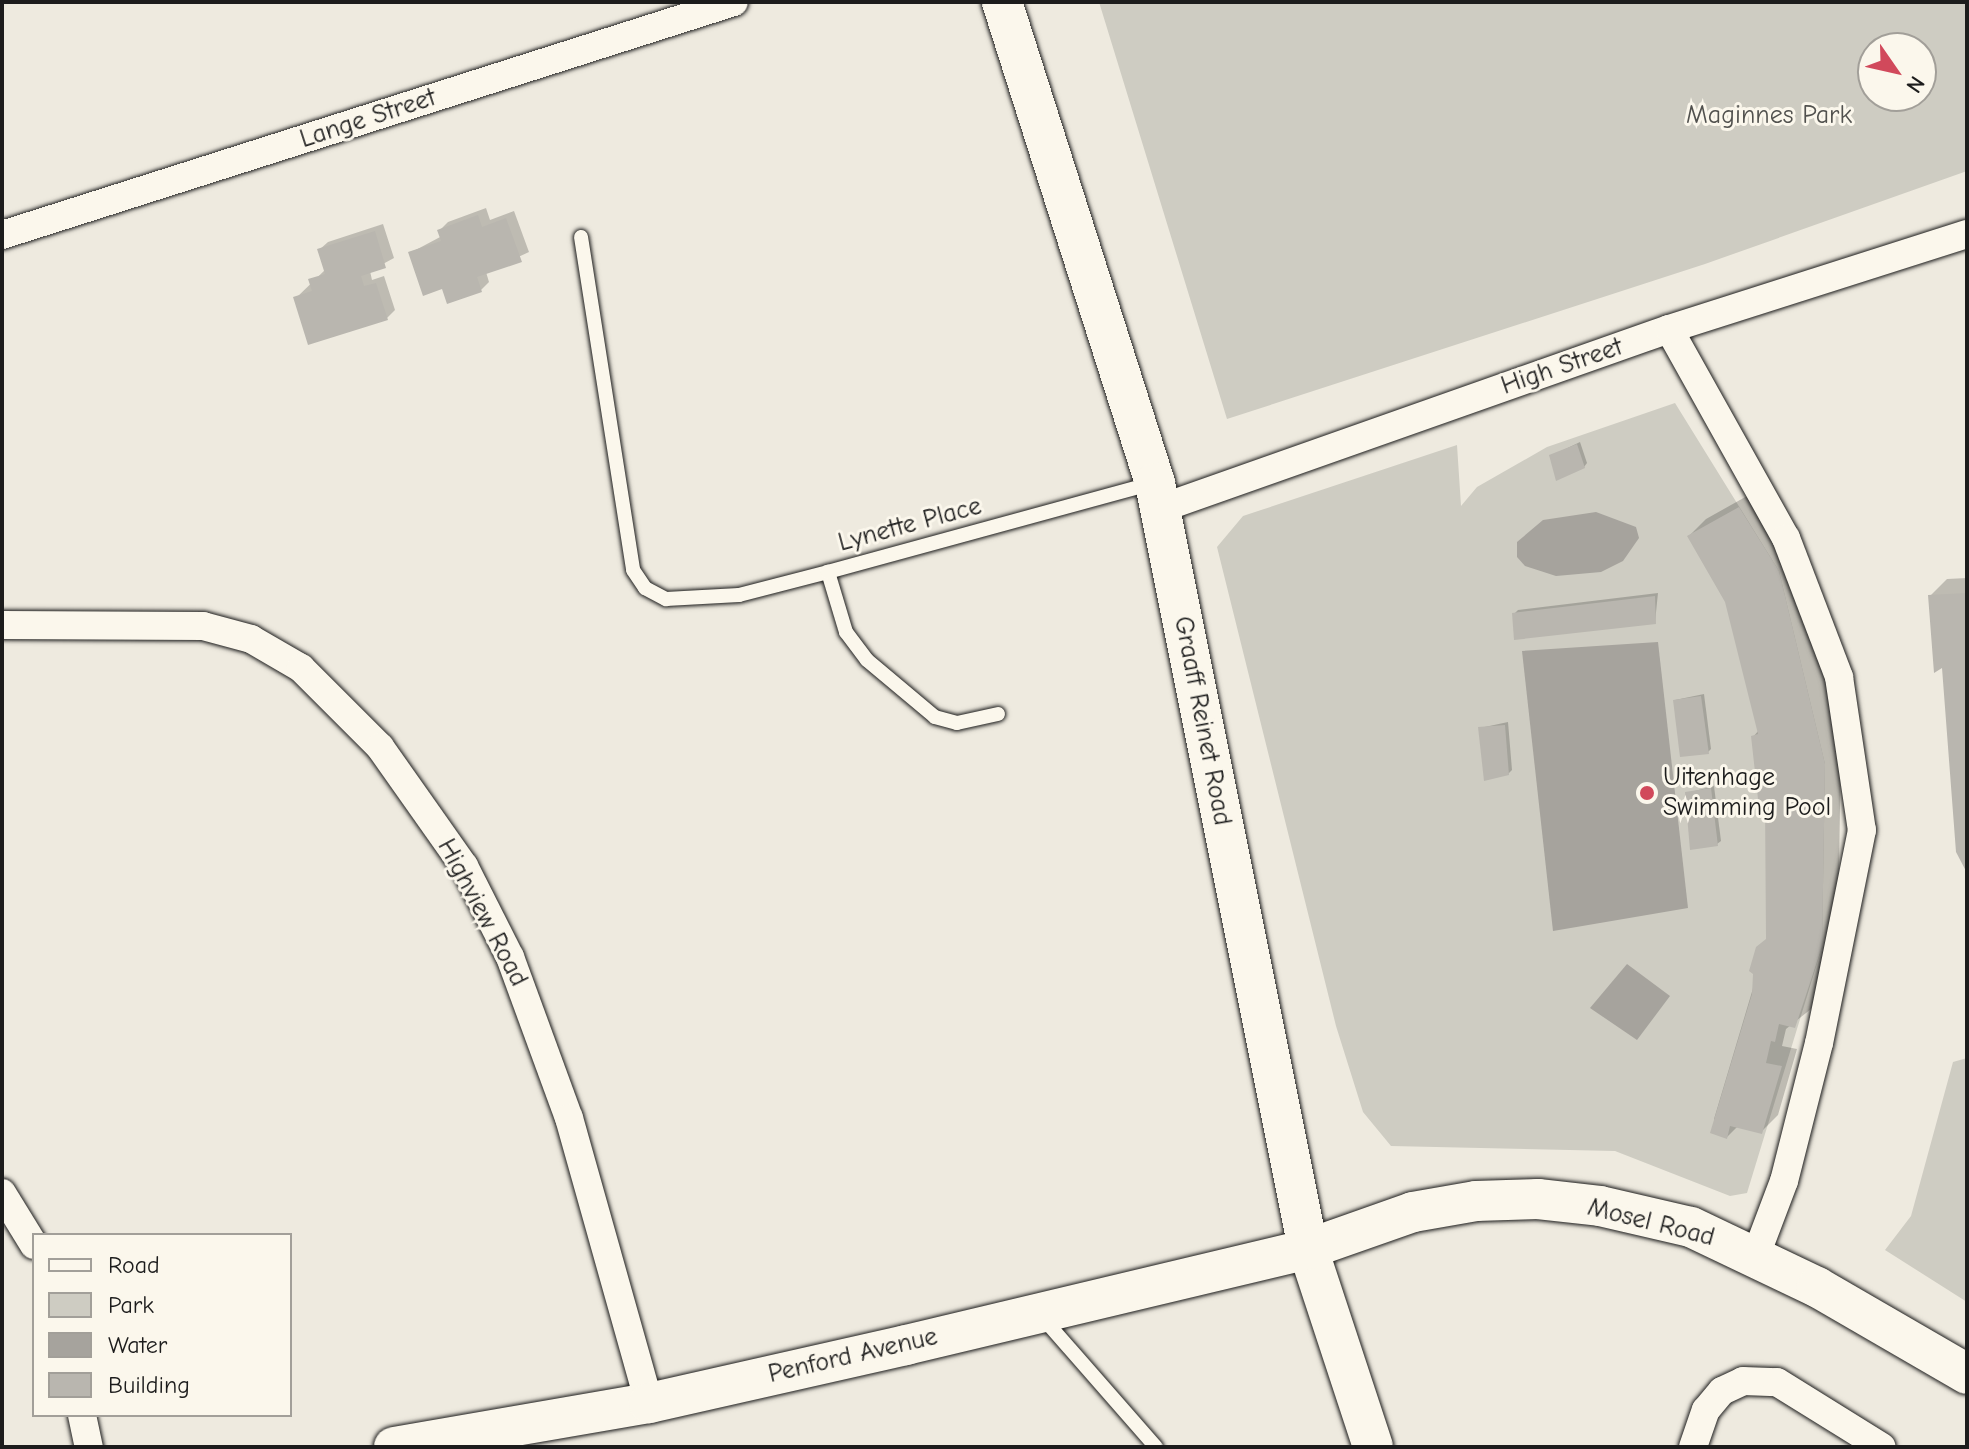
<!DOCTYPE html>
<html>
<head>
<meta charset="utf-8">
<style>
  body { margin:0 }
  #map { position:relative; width:1969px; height:1449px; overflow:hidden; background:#eeeadf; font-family:"Comic Neue",sans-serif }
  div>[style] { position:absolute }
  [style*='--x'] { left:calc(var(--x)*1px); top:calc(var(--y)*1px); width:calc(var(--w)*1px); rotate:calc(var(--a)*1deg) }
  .green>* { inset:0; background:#ceccc2 }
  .water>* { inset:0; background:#a6a39d }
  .shadow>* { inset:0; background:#0003 }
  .building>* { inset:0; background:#b9b6af }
  .roads { filter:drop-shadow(0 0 2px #1c1c1c) drop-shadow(0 0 2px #1c1c1c) }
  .lane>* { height:14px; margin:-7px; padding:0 7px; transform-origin:7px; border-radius:7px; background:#fbf7ec }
  .street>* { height:28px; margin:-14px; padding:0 14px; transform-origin:14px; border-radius:14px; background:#fbf7ec }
  .secondary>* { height:40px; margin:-20px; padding:0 20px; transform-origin:20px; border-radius:20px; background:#fbf7ec }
  .dots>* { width:22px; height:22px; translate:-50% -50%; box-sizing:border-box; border:4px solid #fbf7ec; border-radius:50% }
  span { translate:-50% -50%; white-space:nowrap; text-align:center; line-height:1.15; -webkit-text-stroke:6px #fbf7ec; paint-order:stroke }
  .park-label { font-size:26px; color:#51514e }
  .street-label { font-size:26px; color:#1c1c1c }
  .poi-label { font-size:26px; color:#1c1c1c }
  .left { translate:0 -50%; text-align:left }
  .frame { position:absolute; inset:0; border:4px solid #1c1c1c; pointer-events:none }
  .legend { position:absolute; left:32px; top:1233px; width:260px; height:184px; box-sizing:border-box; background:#fbf7ec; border:2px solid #a29f99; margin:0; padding:10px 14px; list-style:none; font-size:24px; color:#1c1c1c }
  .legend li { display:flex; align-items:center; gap:16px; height:40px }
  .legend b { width:40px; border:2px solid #a29f99 }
  .north { position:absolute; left:1857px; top:32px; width:80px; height:80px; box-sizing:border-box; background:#fbf7ec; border:2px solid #a29f99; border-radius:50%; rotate:124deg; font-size:22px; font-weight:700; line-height:32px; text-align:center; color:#1c1c1c }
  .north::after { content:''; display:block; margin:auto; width:28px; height:36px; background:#d1495b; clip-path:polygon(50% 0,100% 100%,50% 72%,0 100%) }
</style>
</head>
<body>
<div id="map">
  <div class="green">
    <div style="clip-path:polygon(evenodd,1099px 2px,1967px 2px,1967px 171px,1705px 264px,1227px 419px,1099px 2px,1873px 48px,1921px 48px,1921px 96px,1873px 96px,1873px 48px)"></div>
    <div style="clip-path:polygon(1675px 403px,1779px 571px,1825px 764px,1822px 947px,1747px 1193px,1730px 1196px,1615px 1151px,1391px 1146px,1363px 1112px,1336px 1026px,1217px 547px,1243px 516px,1457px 445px,1461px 506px,1477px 487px,1547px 447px)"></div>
    <div style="clip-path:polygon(1967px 1058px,1967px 1302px,1885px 1250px,1911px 1216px,1953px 1062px)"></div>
  </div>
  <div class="water">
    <div style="clip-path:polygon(1596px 512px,1636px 527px,1639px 538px,1623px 561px,1601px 572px,1556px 576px,1525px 566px,1517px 557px,1517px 542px,1543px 520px)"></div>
    <div style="clip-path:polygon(1658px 642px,1688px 908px,1553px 931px,1522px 651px)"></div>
    <div style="clip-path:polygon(1627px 964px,1670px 996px,1637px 1040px,1590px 1008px)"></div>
  </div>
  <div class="shadow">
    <div style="clip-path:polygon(486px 208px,490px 220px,514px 211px,529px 252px,486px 272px,489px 282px,481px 290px,443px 287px,410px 253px,442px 236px,440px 230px,448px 222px)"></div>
    <div style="clip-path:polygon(383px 224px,394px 258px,370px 271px,372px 280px,384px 276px,395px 310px,387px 318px,296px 298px,326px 269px,319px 250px,328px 242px)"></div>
    <div style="clip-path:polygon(1580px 442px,1587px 463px,1584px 467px,1551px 456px)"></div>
    <div style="clip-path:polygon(1756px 491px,1795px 554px,1841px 746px,1838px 929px,1811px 1009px,1786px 1029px,1782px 1046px,1797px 1049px,1778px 1115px,1761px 1132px,1738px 1126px,1727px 1137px,1714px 1119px,1768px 938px,1767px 801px,1753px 737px,1759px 730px,1727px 602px,1689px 536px,1706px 519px)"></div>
    <div style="clip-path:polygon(1967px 578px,1967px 868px,1943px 665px,1930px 596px,1947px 579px)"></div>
    <div style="clip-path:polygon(1658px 593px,1655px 622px,1514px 614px,1518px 610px)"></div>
    <div style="clip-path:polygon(1704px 694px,1711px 749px,1708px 752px,1675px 700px)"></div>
    <div style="clip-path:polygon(1508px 722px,1512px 770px,1508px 774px,1480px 728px)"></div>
    <div style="clip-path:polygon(1714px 786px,1721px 841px,1717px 844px,1687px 793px)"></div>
  </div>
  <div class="building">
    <div style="clip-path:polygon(478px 215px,482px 227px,506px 218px,522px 262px,477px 277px,482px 292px,447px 304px,442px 289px,423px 296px,408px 252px,441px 241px,437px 230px)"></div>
    <div style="clip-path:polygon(375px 231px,386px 268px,361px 276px,364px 286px,376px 283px,388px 320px,308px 345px,293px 297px,312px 291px,308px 279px,325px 274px,317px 249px)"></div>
    <div style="clip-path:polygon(1577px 444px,1585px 468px,1556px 481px,1549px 455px)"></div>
    <div style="clip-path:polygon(1739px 507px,1779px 571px,1825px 764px,1822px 947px,1795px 1028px,1779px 1024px,1775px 1042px,1771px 1041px,1766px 1063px,1782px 1066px,1762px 1134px,1730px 1126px,1727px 1139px,1710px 1133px,1752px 994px,1753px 974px,1749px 971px,1756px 947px,1766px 939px,1765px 802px,1758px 799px,1751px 736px,1758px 734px,1725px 602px,1687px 536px)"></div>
    <div style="clip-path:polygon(1967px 593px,1967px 873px,1956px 852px,1942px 668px,1934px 673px,1928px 595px)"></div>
    <div style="clip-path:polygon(1655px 596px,1656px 624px,1514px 640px,1512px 613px)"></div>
    <div style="clip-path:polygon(1701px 696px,1709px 754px,1680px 757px,1673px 700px)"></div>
    <div style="clip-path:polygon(1505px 725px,1509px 775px,1484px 781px,1478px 727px)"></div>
    <div style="clip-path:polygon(1711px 788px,1718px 846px,1690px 850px,1685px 792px)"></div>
  </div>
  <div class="roads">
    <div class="lane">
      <div style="--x:581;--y:237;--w:337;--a:81.1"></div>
      <div style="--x:633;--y:570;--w:22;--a:56"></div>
      <div style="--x:645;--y:588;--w:24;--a:28"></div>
      <div style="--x:666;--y:599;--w:73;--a:-3.1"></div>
      <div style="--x:739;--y:595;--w:92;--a:-14.5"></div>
      <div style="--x:998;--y:714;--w:42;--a:167.6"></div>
      <div style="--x:957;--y:723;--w:23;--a:-165"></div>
      <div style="--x:935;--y:717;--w:89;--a:-140"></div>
      <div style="--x:867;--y:660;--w:35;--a:-127"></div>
      <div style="--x:846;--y:632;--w:63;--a:-106.7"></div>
      <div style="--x:828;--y:572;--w:338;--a:-15.3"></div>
      <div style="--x:1042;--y:1317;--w:173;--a:48.8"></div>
    </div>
    <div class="street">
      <div style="--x:2;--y:235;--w:768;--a:-17.66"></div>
      <div style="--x:1669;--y:329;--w:240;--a:60.8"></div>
      <div style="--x:1786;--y:538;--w:149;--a:69.1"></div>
      <div style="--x:1839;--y:677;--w:155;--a:81.5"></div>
      <div style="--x:1862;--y:830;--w:217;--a:101.4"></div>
      <div style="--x:1819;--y:1043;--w:142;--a:104.2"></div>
      <div style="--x:1784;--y:1181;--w:79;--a:110.7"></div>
      <div style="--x:1159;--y:509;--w:541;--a:-19.44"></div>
      <div style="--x:1669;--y:329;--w:313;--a:-17.7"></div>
      <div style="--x:2;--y:625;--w:201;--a:0.3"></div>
      <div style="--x:203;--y:626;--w:50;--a:15.2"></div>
      <div style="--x:251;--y:639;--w:58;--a:30.1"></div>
      <div style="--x:301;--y:668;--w:112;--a:45"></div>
      <div style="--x:380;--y:747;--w:146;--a:54.8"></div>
      <div style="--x:464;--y:866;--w:102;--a:63.2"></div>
      <div style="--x:510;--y:957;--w:171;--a:69.9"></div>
      <div style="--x:569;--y:1118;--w:296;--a:74.3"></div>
      <div style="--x:2;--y:1193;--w:61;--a:58.4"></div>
      <div style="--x:82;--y:1415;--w:33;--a:78"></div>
      <div style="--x:1693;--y:1447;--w:39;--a:-71"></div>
      <div style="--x:1706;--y:1410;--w:25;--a:-50"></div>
      <div style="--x:1722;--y:1391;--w:23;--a:-25"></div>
      <div style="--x:1743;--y:1381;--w:34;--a:2"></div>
      <div style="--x:1777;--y:1382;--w:123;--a:31.8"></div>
    </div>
    <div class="secondary">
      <div style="--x:1002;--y:2;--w:505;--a:72.35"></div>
      <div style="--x:1155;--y:483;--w:781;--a:78.7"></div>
      <div style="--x:1308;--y:1249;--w:208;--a:71.8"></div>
      <div style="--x:394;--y:1447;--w:259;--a:-9.8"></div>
      <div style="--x:649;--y:1403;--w:263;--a:-12.7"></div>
      <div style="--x:906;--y:1345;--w:413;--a:-13.4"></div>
      <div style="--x:1308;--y:1249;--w:111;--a:-19.4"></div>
      <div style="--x:1413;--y:1212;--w:64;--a:-9.9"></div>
      <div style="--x:1476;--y:1201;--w:62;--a:-1.8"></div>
      <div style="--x:1538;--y:1199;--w:62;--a:6.4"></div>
      <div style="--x:1600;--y:1206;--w:93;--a:13"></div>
      <div style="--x:1691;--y:1227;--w:140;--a:25.5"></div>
      <div style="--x:1817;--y:1287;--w:173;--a:30.1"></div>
    </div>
  </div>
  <div class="dots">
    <div style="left:1647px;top:793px;background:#d1495b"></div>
  </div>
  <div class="park-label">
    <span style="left:1769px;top:116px">Maginnes Park</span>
  </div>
  <div class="street-label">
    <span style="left:368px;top:119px;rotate:-18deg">Lange Street</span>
    <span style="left:1562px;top:367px;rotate:-19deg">High Street</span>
    <span style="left:910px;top:525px;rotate:-15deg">Lynette Place</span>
    <span style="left:1202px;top:721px;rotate:79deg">Graaff Reinet Road</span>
    <span style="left:482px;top:913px;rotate:62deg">Highview Road</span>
    <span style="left:1651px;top:1223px;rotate:14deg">Mosel Road</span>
    <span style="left:853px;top:1356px;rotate:-13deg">Penford Avenue</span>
  </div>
  <div class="poi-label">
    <span class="left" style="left:1663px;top:793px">Uitenhage<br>Swimming Pool</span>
  </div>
  <div class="frame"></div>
  <ul class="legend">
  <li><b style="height:10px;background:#fbf7ec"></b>Road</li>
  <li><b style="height:22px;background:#ceccc2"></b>Park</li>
  <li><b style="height:22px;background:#a6a39d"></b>Water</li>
  <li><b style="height:22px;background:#b9b6af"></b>Building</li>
  </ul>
  <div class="north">N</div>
</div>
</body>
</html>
